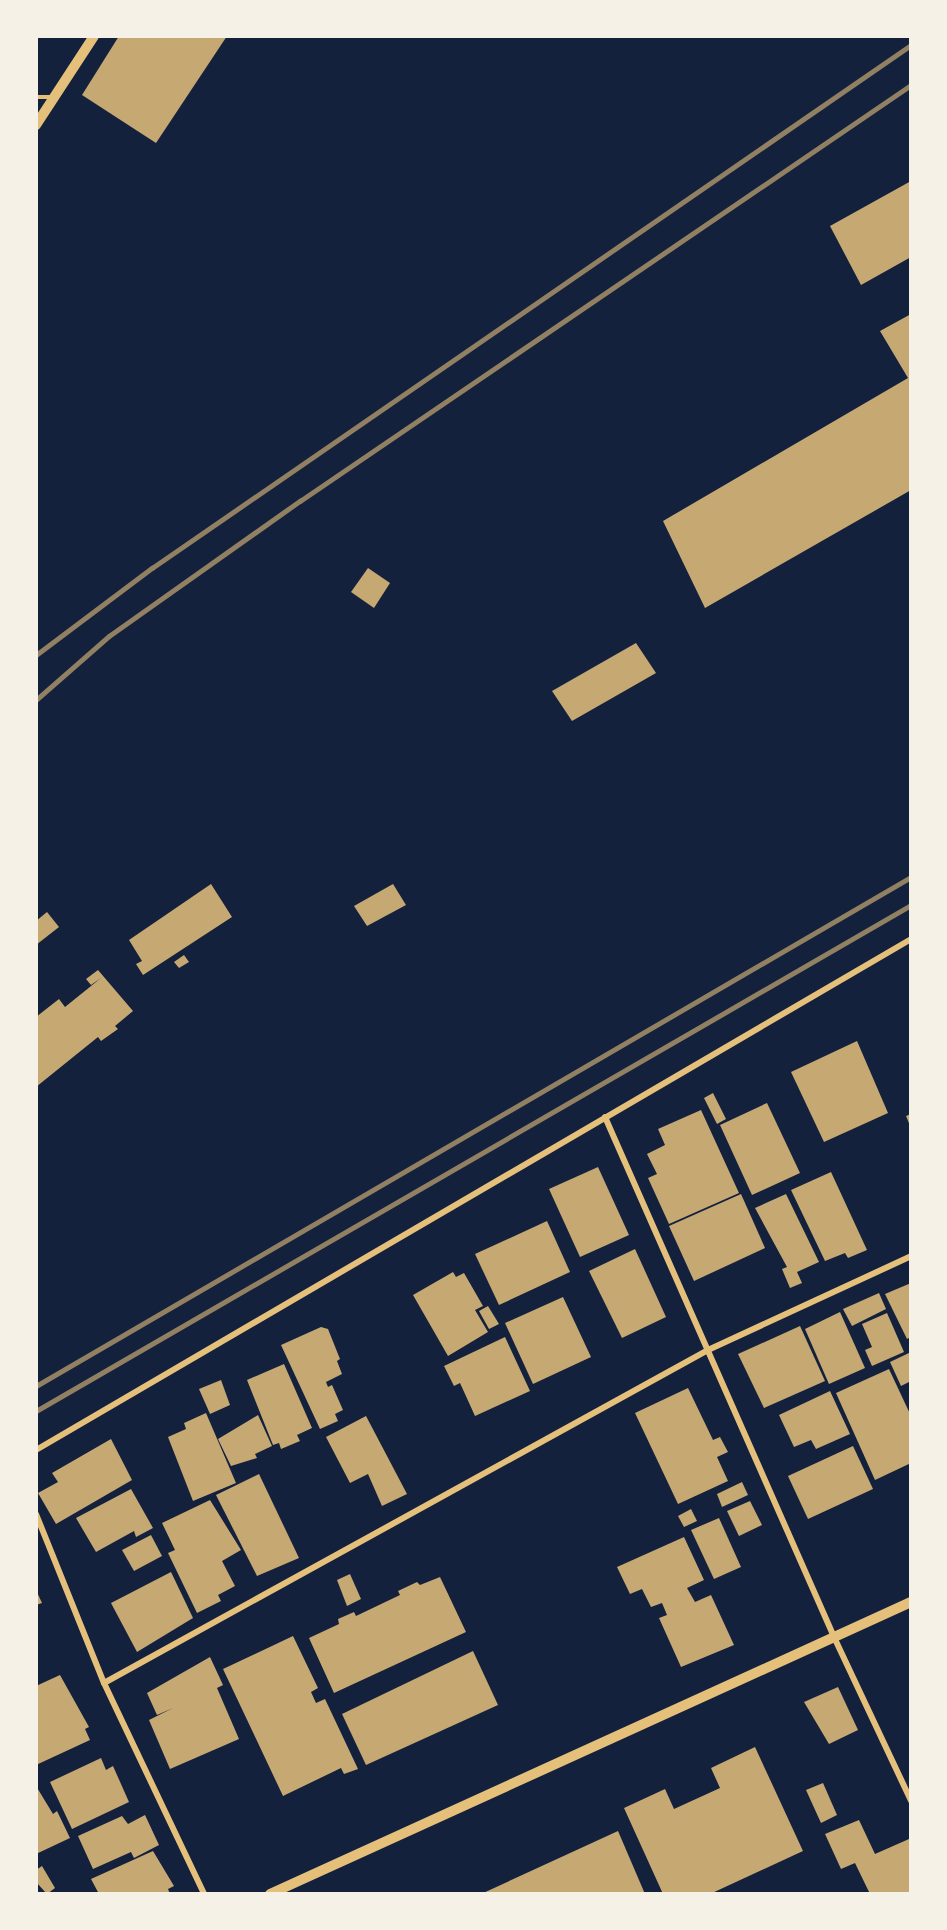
<!DOCTYPE html>
<html>
<head>
<meta charset="utf-8">
<style>
  body { margin:0 }
  #map { position:relative; width:947px; height:1930px; overflow:hidden; background:#14213d; font-family:"Sofia Sans Condensed",sans-serif }
  div>[style] { position:absolute }
  [style*='--x'] { left:calc(var(--x)*1px); top:calc(var(--y)*1px); width:calc(var(--w)*1px); rotate:calc(var(--a)*1deg) }
  .building>* { inset:0; background:#c6a872 }
  .service>* { height:4.5px; margin:-2.25px; padding:0 2.25px; transform-origin:2.25px; border-radius:2.25px; background:#e5c07b }
  .minor>* { height:6px; margin:-3px; padding:0 3px; transform-origin:3px; border-radius:3px; background:#e5c07b }
  .tertiary>* { height:10px; margin:-5px; padding:0 5px; transform-origin:5px; border-radius:5px; background:#e5c07b }
  .rail>* { height:4.5px; margin:-2.25px; padding:0 2.25px; transform-origin:2.25px; border-radius:2.25px; background:#918062 }
  span { translate:-50% -50%; white-space:nowrap; text-align:center; line-height:1.15; -webkit-text-stroke:4.5px #f6f1e7; paint-order:stroke }
  .frame { position:absolute; inset:0; border:38px solid #f6f1e7; pointer-events:none }
</style>
</head>
<body>
<div id="map">
  <div class="building">
    <div style="clip-path:polygon(119px 36px,227px 36px,156px 143px,82px 95px)"></div>
    <div style="clip-path:polygon(911px 181px,911px 257px,861px 285px,830px 226px)"></div>
    <div style="clip-path:polygon(911px 314px,911px 490px,705px 608px,663px 521px,908px 378px,880px 331px)"></div>
    <div style="clip-path:polygon(368px 568px,390px 583px,374px 608px,351px 592px)"></div>
    <div style="clip-path:polygon(636px 643px,656px 673px,572px 721px,552px 691px)"></div>
    <div style="clip-path:polygon(211px 884px,232px 917px,143px 975px,136px 964px,142px 961px,129px 940px)"></div>
    <div style="clip-path:polygon(393px 884px,406px 905px,367px 926px,354px 906px)"></div>
    <div style="clip-path:polygon(47px 912px,59px 927px,36px 945px,36px 921px)"></div>
    <div style="clip-path:polygon(184px 955px,189px 962px,179px 968px,174px 962px)"></div>
    <div style="clip-path:polygon(98px 970px,133px 1011px,115px 1026px,118px 1029px,101px 1041px,98px 1037px,36px 1087px,36px 1017px,59px 999px,65px 1007px,101px 978px,91px 985px,86px 979px)"></div>
    <div style="clip-path:polygon(857px 1041px,888px 1113px,824px 1142px,791px 1072px)"></div>
    <div style="clip-path:polygon(713px 1093px,726px 1119px,717px 1124px,704px 1098px)"></div>
    <div style="clip-path:polygon(767px 1103px,800px 1173px,752px 1195px,720px 1125px)"></div>
    <div style="clip-path:polygon(701px 1110px,739px 1193px,669px 1224px,648px 1178px,657px 1174px,647px 1154px,665px 1145px,658px 1129px)"></div>
    <div style="clip-path:polygon(911px 1114px,911px 1128px,906px 1116px)"></div>
    <div style="clip-path:polygon(598px 1167px,629px 1235px,580px 1257px,549px 1189px)"></div>
    <div style="clip-path:polygon(831px 1172px,867px 1250px,848px 1258px,845px 1253px,825px 1261px,791px 1190px)"></div>
    <div style="clip-path:polygon(741px 1194px,765px 1248px,694px 1281px,669px 1226px)"></div>
    <div style="clip-path:polygon(786px 1194px,819px 1262px,797px 1272px,802px 1283px,790px 1288px,782px 1269px,787px 1267px,755px 1208px)"></div>
    <div style="clip-path:polygon(547px 1221px,570px 1272px,499px 1305px,475px 1254px)"></div>
    <div style="clip-path:polygon(635px 1249px,666px 1317px,622px 1338px,589px 1271px)"></div>
    <div style="clip-path:polygon(453px 1272px,456px 1277px,464px 1273px,483px 1306px,475px 1310px,488px 1332px,448px 1356px,413px 1295px)"></div>
    <div style="clip-path:polygon(911px 1283px,911px 1337px,907px 1339px,885px 1294px)"></div>
    <div style="clip-path:polygon(879px 1293px,886px 1309px,852px 1326px,843px 1309px)"></div>
    <div style="clip-path:polygon(563px 1297px,591px 1357px,533px 1384px,505px 1323px)"></div>
    <div style="clip-path:polygon(488px 1306px,499px 1324px,489px 1329px,479px 1311px)"></div>
    <div style="clip-path:polygon(840px 1312px,865px 1368px,829px 1384px,805px 1329px)"></div>
    <div style="clip-path:polygon(887px 1313px,904px 1352px,872px 1366px,865px 1350px,872px 1347px,862px 1324px)"></div>
    <div style="clip-path:polygon(800px 1326px,825px 1381px,764px 1408px,738px 1354px)"></div>
    <div style="clip-path:polygon(321px 1327px,328px 1329px,340px 1359px,337px 1361px,342px 1374px,326px 1382px,328px 1387px,332px 1385px,343px 1410px,335px 1414px,338px 1421px,320px 1429px,281px 1345px)"></div>
    <div style="clip-path:polygon(505px 1337px,530px 1391px,475px 1416px,460px 1383px,454px 1386px,444px 1366px)"></div>
    <div style="clip-path:polygon(911px 1352px,911px 1381px,901px 1386px,890px 1362px)"></div>
    <div style="clip-path:polygon(284px 1364px,312px 1428px,297px 1435px,300px 1441px,281px 1449px,279px 1443px,273px 1445px,247px 1380px)"></div>
    <div style="clip-path:polygon(889px 1369px,911px 1416px,911px 1463px,875px 1480px,836px 1393px)"></div>
    <div style="clip-path:polygon(221px 1380px,230px 1405px,210px 1414px,199px 1389px)"></div>
    <div style="clip-path:polygon(688px 1388px,713px 1440px,720px 1437px,728px 1452px,717px 1457px,728px 1481px,678px 1504px,635px 1413px)"></div>
    <div style="clip-path:polygon(830px 1391px,850px 1434px,816px 1449px,811px 1440px,794px 1447px,779px 1415px)"></div>
    <div style="clip-path:polygon(206px 1413px,236px 1483px,193px 1501px,168px 1437px,186px 1429px,184px 1423px)"></div>
    <div style="clip-path:polygon(258px 1415px,272px 1446px,255px 1454px,257px 1458px,231px 1466px,218px 1439px)"></div>
    <div style="clip-path:polygon(366px 1416px,407px 1494px,382px 1506px,368px 1474px,350px 1483px,326px 1437px)"></div>
    <div style="clip-path:polygon(111px 1439px,132px 1480px,56px 1524px,38px 1493px,58px 1482px,52px 1473px)"></div>
    <div style="clip-path:polygon(853px 1446px,873px 1489px,808px 1519px,788px 1476px)"></div>
    <div style="clip-path:polygon(259px 1474px,299px 1558px,257px 1576px,216px 1495px)"></div>
    <div style="clip-path:polygon(742px 1482px,748px 1495px,722px 1507px,717px 1494px)"></div>
    <div style="clip-path:polygon(131px 1489px,153px 1528px,136px 1537px,134px 1531px,96px 1552px,76px 1518px)"></div>
    <div style="clip-path:polygon(210px 1500px,241px 1550px,222px 1561px,235px 1586px,218px 1595px,221px 1601px,197px 1613px,168px 1553px,175px 1550px,162px 1523px)"></div>
    <div style="clip-path:polygon(750px 1501px,762px 1525px,739px 1536px,727px 1511px)"></div>
    <div style="clip-path:polygon(691px 1509px,697px 1521px,684px 1527px,678px 1516px)"></div>
    <div style="clip-path:polygon(719px 1518px,741px 1567px,714px 1579px,691px 1530px)"></div>
    <div style="clip-path:polygon(151px 1535px,162px 1556px,134px 1571px,122px 1550px)"></div>
    <div style="clip-path:polygon(684px 1537px,704px 1580px,687px 1588px,695px 1602px,711px 1595px,734px 1645px,681px 1667px,659px 1618px,667px 1615px,662px 1603px,651px 1607px,642px 1589px,630px 1594px,617px 1567px)"></div>
    <div style="clip-path:polygon(171px 1572px,193px 1618px,137px 1652px,111px 1603px)"></div>
    <div style="clip-path:polygon(350px 1574px,361px 1599px,347px 1606px,337px 1580px)"></div>
    <div style="clip-path:polygon(440px 1577px,466px 1632px,334px 1693px,309px 1638px,339px 1624px,338px 1619px,354px 1612px,356px 1616px,400px 1595px,398px 1591px,417px 1582px,420px 1585px)"></div>
    <div style="clip-path:polygon(36px 1590px,42px 1603px,36px 1605px)"></div>
    <div style="clip-path:polygon(293px 1636px,318px 1688px,311px 1692px,316px 1703px,325px 1699px,358px 1769px,344px 1774px,341px 1768px,283px 1796px,223px 1669px)"></div>
    <div style="clip-path:polygon(473px 1651px,498px 1705px,366px 1765px,342px 1714px)"></div>
    <div style="clip-path:polygon(210px 1657px,223px 1685px,217px 1688px,239px 1739px,170px 1769px,149px 1720px,173px 1708px,157px 1715px,147px 1693px)"></div>
    <div style="clip-path:polygon(60px 1675px,89px 1727px,85px 1729px,90px 1740px,36px 1765px,36px 1686px)"></div>
    <div style="clip-path:polygon(838px 1687px,858px 1730px,829px 1744px,804px 1702px)"></div>
    <div style="clip-path:polygon(755px 1747px,803px 1851px,710px 1894px,663px 1894px,624px 1808px,665px 1789px,674px 1809px,720px 1788px,711px 1768px)"></div>
    <div style="clip-path:polygon(101px 1758px,106px 1770px,113px 1766px,129px 1802px,72px 1829px,50px 1782px)"></div>
    <div style="clip-path:polygon(823px 1783px,837px 1815px,821px 1823px,806px 1790px)"></div>
    <div style="clip-path:polygon(36px 1786px,53px 1814px,57px 1811px,70px 1838px,36px 1854px)"></div>
    <div style="clip-path:polygon(145px 1815px,159px 1845px,134px 1858px,131px 1852px,93px 1869px,78px 1836px,122px 1816px,128px 1824px)"></div>
    <div style="clip-path:polygon(859px 1820px,875px 1854px,909px 1839px,911px 1894px,870px 1894px,855px 1863px,841px 1869px,825px 1834px)"></div>
    <div style="clip-path:polygon(618px 1831px,645px 1894px,481px 1894px)"></div>
    <div style="clip-path:polygon(153px 1851px,174px 1886px,168px 1889px,170px 1894px,99px 1894px,91px 1879px)"></div>
    <div style="clip-path:polygon(42px 1866px,55px 1888px,47px 1894px,36px 1882px,36px 1870px)"></div>
  </div>
  <div class="service">
    <div style="--x:36;--y:97;--w:18;--a:0"></div>
  </div>
  <div class="minor">
    <div style="--x:605;--y:1117;--w:568;--a:66.23"></div>
    <div style="--x:834;--y:1637;--w:181;--a:64.8"></div>
    <div style="--x:36;--y:1450;--w:1013;--a:-30.28"></div>
    <div style="--x:36;--y:1514;--w:182;--a:68.1"></div>
    <div style="--x:104;--y:1683;--w:233;--a:64.6"></div>
    <div style="--x:104;--y:1683;--w:690;--a:-28.87"></div>
    <div style="--x:708;--y:1350;--w:224;--a:-24.8"></div>
  </div>
  <div class="tertiary">
    <div style="--x:36;--y:125;--w:106;--a:-56.9"></div>
    <div style="--x:270;--y:1894;--w:704;--a:-24.49"></div>
  </div>
  <div class="rail">
    <div style="--x:36;--y:655;--w:145;--a:-36.9"></div>
    <div style="--x:152;--y:568;--w:922;--a:-34.57"></div>
    <div style="--x:36;--y:700;--w:97;--a:-41.2"></div>
    <div style="--x:109;--y:636;--w:234;--a:-35.3"></div>
    <div style="--x:300;--y:501;--w:739;--a:-34.25"></div>
    <div style="--x:36;--y:1386;--w:1012;--a:-30.19"></div>
    <div style="--x:36;--y:1411;--w:1011;--a:-30.04"></div>
  </div>
  <div class="frame"></div>
</div>
</body>
</html>
